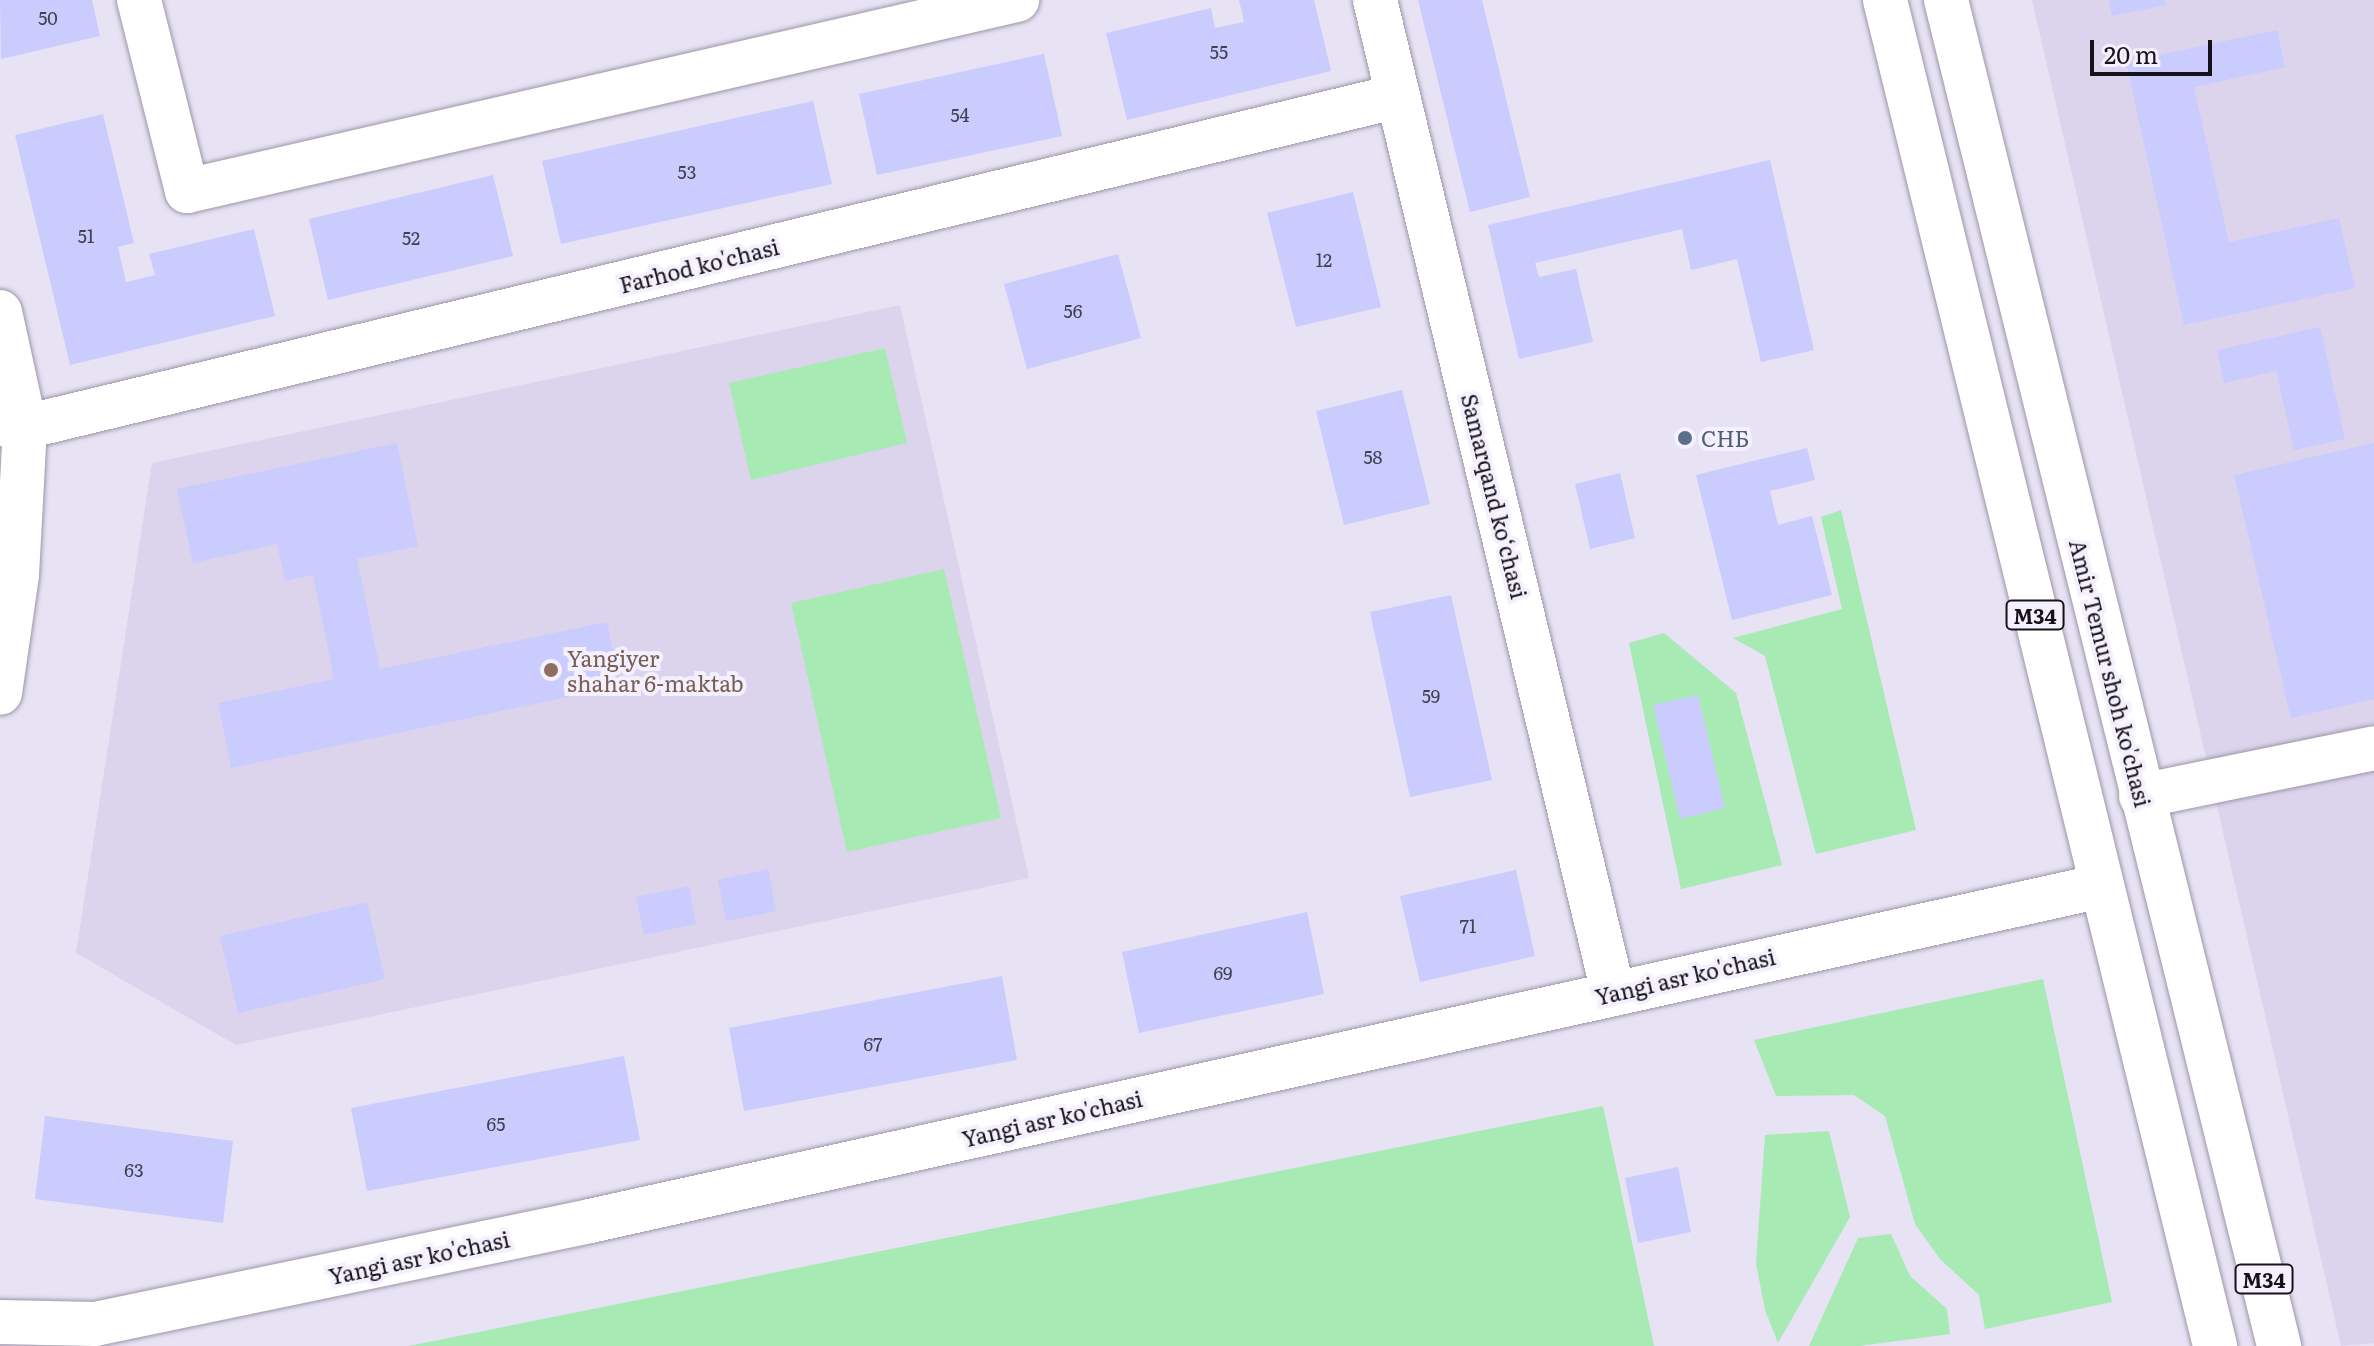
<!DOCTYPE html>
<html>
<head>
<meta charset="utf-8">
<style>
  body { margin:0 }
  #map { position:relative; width:2374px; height:1346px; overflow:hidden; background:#e7e2f4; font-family:Literata,serif }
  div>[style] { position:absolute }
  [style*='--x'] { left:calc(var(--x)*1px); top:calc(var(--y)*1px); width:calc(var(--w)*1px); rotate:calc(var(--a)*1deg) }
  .built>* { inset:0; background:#dcd4ed }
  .green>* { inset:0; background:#a7eab3 }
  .building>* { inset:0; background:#caccfe }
  .roads { filter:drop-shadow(0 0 2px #9c97a7) drop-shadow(0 0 2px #9c97a7) }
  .minor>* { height:44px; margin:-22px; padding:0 22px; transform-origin:22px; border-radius:22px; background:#fff }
  .highway>* { height:44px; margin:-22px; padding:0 22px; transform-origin:22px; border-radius:22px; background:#fff }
  .dots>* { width:22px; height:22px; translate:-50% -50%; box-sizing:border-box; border:4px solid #f4f0fe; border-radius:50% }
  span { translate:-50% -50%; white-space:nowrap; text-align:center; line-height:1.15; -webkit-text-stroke:8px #f4f0fe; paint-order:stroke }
  .number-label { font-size:18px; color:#424152 }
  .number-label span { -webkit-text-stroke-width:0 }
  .shield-label span { padding:2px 6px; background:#f4f0fe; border:2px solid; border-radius:6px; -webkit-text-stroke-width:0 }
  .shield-label { font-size:20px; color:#151319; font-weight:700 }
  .street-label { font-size:22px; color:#151319 }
  .service-label { font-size:22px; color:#4e5e75 }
  .left { translate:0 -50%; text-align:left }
  .education-label { font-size:22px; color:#785e54 }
  .scale { position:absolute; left:2090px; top:40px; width:122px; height:36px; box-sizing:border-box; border:4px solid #151319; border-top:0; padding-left:10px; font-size:24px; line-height:28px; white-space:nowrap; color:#151319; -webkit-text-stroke:6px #f4f0fe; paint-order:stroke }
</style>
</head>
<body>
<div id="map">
  <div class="built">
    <div style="clip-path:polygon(2032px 0,2374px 0,2374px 1343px,2341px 1346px)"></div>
    <div style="clip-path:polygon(900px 305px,1029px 878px,236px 1045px,76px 953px,152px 463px)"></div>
  </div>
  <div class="green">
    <div style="clip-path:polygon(885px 348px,907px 443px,751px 480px,729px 383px)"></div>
    <div style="clip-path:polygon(1841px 510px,1916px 830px,1816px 854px,1765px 656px,1733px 638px,1842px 609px,1821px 517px)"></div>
    <div style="clip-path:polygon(944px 569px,1001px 818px,847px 852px,791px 603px)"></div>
    <div style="clip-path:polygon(1664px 633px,1736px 693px,1782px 865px,1681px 889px,1629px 643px)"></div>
    <div style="clip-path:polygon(2043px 979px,2112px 1302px,1985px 1329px,1979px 1295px,1940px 1259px,1915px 1224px,1885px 1116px,1854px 1095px,1776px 1096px,1754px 1040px)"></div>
    <div style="clip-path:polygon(1603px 1106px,1654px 1346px,409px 1346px)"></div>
    <div style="clip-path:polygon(1829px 1131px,1850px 1217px,1778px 1343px,1765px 1310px,1756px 1263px,1765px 1135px)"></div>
    <div style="clip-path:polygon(1891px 1234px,1910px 1276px,1947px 1309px,1950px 1334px,1859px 1346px,1809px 1346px,1858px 1238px)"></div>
  </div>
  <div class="building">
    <div style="clip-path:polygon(0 0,92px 0,100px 36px,1px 59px)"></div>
    <div style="clip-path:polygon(1239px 0,1314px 0,1331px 71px,1127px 120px,1106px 33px,1211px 8px,1215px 28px,1244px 22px)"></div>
    <div style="clip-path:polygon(1418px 0,1482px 0,1530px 197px,1470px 212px)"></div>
    <div style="clip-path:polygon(2109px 0,2164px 0,2166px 5px,2112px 16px)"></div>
    <div style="clip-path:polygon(2277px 30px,2285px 67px,2194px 87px,2229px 242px,2339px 218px,2355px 288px,2184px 325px,2126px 62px)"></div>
    <div style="clip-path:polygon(1044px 54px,1062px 136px,877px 175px,859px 94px)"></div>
    <div style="clip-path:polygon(813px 101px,832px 184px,561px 244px,542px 161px)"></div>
    <div style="clip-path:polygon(103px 114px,134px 243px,118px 247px,126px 282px,155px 275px,149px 254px,254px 229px,275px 316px,70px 365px,15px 135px)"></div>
    <div style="clip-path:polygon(1770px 160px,1814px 350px,1761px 362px,1737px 259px,1691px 270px,1682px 229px,1535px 263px,1539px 277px,1576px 269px,1593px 342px,1519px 359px,1488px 225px)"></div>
    <div style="clip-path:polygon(493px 175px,513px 256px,328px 300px,309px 219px)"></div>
    <div style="clip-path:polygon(1353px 192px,1381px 307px,1296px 327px,1267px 213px)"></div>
    <div style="clip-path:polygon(1118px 254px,1141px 338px,1027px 369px,1004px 284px)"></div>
    <div style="clip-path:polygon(2320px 327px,2345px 439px,2294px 450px,2276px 371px,2224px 383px,2217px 350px)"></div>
    <div style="clip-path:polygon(1402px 390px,1430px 504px,1344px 525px,1316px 411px)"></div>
    <div style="clip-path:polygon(397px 443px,418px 546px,357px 559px,380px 669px,607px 622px,620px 686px,231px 768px,218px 703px,334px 679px,313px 575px,285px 581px,277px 544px,193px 563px,177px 489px)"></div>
    <div style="clip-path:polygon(2374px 443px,2374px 699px,2291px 718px,2234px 475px)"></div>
    <div style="clip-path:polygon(1807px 448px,1815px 480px,1770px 491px,1778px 525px,1812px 516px,1832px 595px,1732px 620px,1696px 475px)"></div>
    <div style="clip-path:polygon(1620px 473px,1635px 538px,1590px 549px,1575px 484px)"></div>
    <div style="clip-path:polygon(1451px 595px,1492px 780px,1410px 797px,1370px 612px)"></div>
    <div style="clip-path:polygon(1698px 695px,1725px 808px,1680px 819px,1653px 705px)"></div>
    <div style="clip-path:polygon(768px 869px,776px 911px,726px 921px,718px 880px)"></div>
    <div style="clip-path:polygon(1516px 870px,1535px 956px,1420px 982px,1400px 896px)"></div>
    <div style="clip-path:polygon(689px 886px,696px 924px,644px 935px,636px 897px)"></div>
    <div style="clip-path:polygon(367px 902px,385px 979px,238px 1013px,220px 936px)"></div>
    <div style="clip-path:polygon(1307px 912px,1324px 994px,1139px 1033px,1122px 952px)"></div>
    <div style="clip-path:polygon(1002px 976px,1017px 1060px,744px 1111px,729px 1028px)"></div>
    <div style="clip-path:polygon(624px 1056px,640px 1140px,367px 1191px,351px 1108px)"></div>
    <div style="clip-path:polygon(45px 1116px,233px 1141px,223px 1223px,35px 1199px)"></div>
    <div style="clip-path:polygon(1678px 1167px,1691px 1232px,1638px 1243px,1625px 1178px)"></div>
  </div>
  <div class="roads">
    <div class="minor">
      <div style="--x:139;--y:0;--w:197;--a:75.9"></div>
      <div style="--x:187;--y:191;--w:852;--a:-12.96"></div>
      <div style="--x:1375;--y:0;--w:1020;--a:76.51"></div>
      <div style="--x:0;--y:312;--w:118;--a:77.7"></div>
      <div style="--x:25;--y:427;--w:148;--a:93.1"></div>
      <div style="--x:17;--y:575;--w:119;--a:98.2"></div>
      <div style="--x:0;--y:424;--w:25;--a:7"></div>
      <div style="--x:25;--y:427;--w:1412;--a:-13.55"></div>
      <div style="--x:2141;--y:796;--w:238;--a:-11.6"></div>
      <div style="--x:0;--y:1322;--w:95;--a:1.2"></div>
      <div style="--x:95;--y:1324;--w:506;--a:-11.75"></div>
      <div style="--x:590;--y:1221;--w:1548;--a:-12.5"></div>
    </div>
    <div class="highway">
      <div style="--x:1885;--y:0;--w:1386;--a:76.22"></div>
      <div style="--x:1946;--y:0;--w:1387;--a:76.1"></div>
    </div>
  </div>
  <div class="dots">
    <div style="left:1685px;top:438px;background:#5c6f8a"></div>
    <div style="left:551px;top:670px;background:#8d6e63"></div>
  </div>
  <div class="number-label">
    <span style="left:48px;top:18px">50</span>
    <span style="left:1219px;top:52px">55</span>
    <span style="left:960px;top:115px">54</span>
    <span style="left:687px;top:172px">53</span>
    <span style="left:86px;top:236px">51</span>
    <span style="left:411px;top:238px">52</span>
    <span style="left:1324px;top:260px">12</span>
    <span style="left:1073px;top:311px">56</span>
    <span style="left:1373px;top:457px">58</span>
    <span style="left:1431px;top:696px">59</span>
    <span style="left:1468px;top:926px">71</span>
    <span style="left:1223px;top:973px">69</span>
    <span style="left:873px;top:1044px">67</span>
    <span style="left:496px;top:1124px">65</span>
    <span style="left:134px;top:1170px">63</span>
  </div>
  <div class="shield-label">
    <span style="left:2035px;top:615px">M34</span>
    <span style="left:2264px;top:1279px">M34</span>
  </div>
  <div class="street-label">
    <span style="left:699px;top:265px;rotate:-14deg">Farhod ko'chasi</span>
    <span style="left:1495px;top:496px;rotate:76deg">Samarqand ko‘chasi</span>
    <span style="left:2111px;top:673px;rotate:76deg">Amir Temur shoh ko'chasi</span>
    <span style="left:1685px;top:976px;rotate:-13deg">Yangi asr ko'chasi</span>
    <span style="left:1052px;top:1118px;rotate:-13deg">Yangi asr ko'chasi</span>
    <span style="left:419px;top:1257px;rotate:-12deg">Yangi asr ko'chasi</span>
  </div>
  <div class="service-label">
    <span class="left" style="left:1701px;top:438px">СНБ</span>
  </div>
  <div class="education-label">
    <span class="left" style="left:567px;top:670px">Yangiyer<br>shahar 6-maktab</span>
  </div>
  <div class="scale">20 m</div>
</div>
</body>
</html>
